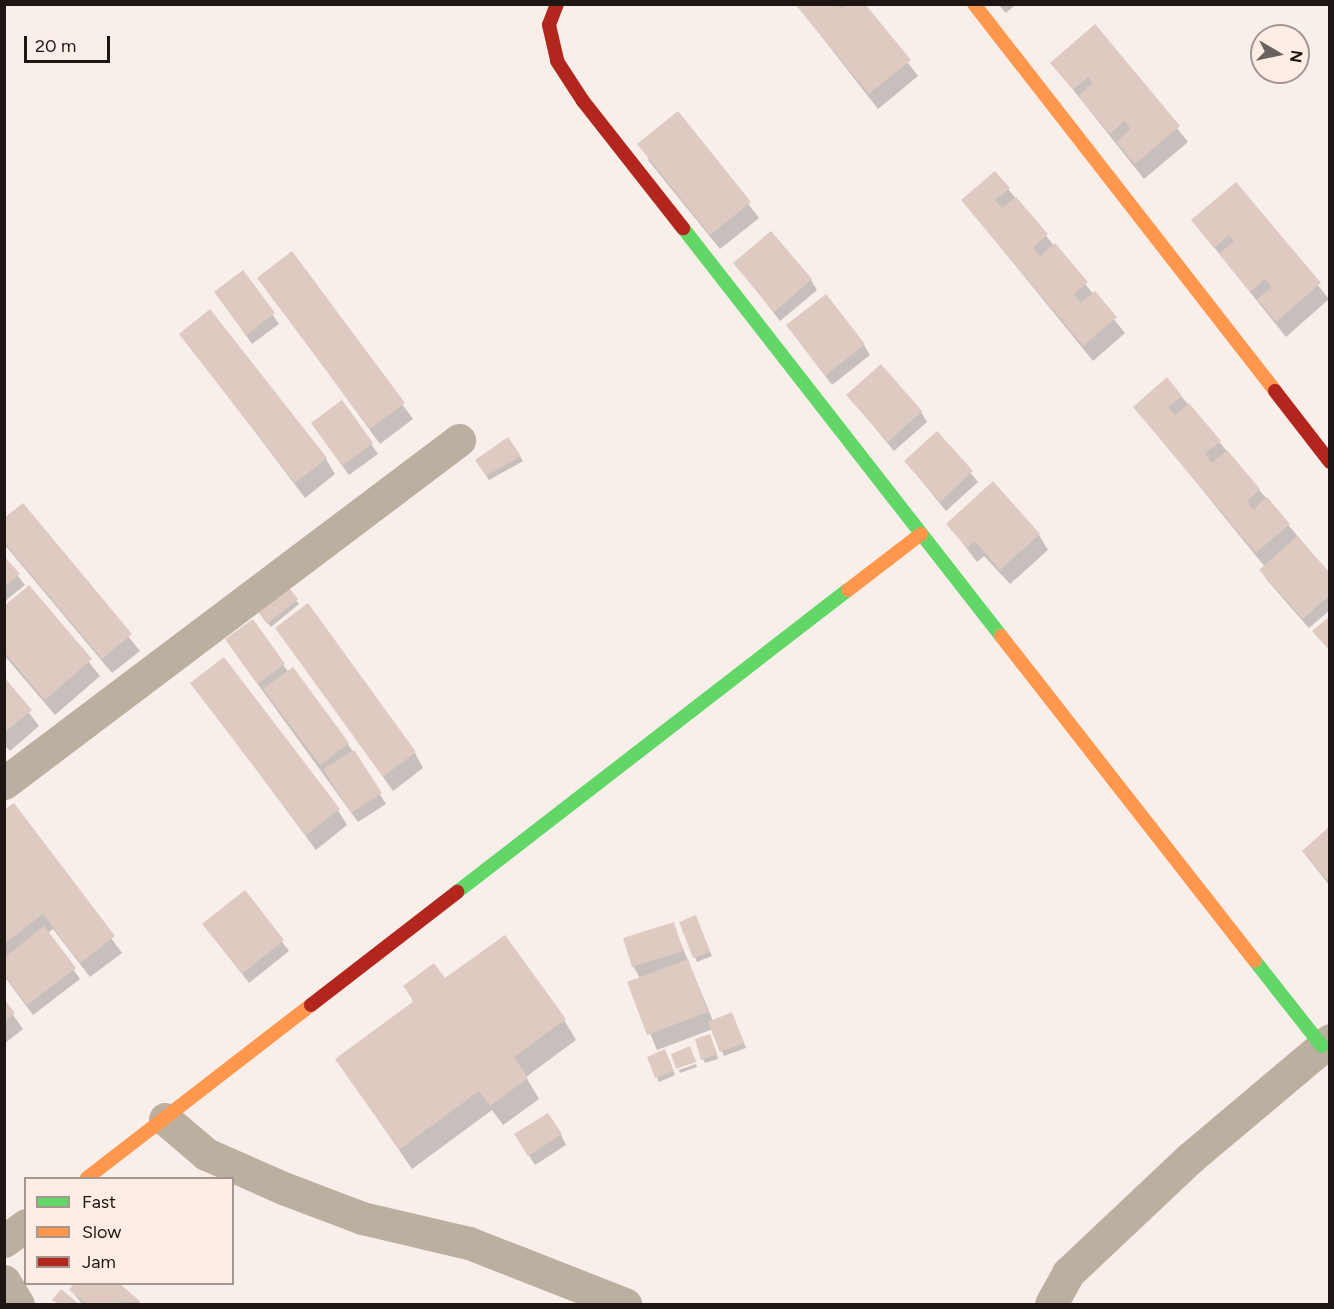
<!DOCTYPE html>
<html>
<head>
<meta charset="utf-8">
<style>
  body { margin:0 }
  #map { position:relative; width:1334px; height:1309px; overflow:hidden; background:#f8efeb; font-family:Figtree,sans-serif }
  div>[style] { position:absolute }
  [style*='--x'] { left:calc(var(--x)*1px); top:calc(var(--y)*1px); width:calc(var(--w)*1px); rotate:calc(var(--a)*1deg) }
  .shadow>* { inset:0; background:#0003 }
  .building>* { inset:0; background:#decac1 }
  .street>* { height:33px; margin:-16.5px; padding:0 16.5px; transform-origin:16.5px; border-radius:16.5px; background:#bbaf9f }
  .fast>* { height:14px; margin:-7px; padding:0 7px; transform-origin:7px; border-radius:7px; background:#63d668 }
  .slow>* { height:14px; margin:-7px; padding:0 7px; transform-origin:7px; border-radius:7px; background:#ff974d }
  .jam>* { height:14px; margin:-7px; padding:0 7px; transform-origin:7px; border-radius:7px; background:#b3261e }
  span { translate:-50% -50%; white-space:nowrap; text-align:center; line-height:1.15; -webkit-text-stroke:5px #feede5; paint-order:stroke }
  .frame { position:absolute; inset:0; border:6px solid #1e1613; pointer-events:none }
  .legend { position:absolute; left:24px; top:1177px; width:210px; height:108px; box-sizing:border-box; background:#feede5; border:2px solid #a49791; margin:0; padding:8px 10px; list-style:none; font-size:18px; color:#1e1613 }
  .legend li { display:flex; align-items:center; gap:12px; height:30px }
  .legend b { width:30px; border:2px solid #a49791 }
  .north { position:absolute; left:1250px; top:24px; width:60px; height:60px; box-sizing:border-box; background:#feede5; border:2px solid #a49791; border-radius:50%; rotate:99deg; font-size:16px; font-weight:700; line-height:24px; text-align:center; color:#1e1613 }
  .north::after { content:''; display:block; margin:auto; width:21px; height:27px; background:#6a625f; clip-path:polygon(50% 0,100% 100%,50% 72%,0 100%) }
  .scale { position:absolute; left:24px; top:36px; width:86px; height:27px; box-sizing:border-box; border:3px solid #1e1613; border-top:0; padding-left:8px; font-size:18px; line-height:21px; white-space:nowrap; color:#1e1613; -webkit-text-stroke:4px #feede5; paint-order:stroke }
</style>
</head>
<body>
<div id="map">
  <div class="shadow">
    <div style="clip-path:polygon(863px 4px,918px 76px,878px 109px,797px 5px)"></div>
    <div style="clip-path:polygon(998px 4px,1016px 4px,1006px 13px)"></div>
    <div style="clip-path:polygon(1095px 26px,1188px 142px,1144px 179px,1052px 63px)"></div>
    <div style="clip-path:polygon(678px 113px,759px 218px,720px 249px,648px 160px)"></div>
    <div style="clip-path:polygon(995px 173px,1125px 333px,1093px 361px,962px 200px)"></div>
    <div style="clip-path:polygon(1236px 184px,1329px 299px,1286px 337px,1193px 221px)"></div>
    <div style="clip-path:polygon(291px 253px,413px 419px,380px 444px,259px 278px)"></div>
    <div style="clip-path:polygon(735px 263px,811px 280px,817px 290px,780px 321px)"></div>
    <div style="clip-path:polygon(243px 272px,279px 324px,252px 344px,216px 293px)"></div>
    <div style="clip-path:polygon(788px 326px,864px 345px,870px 355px,832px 385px)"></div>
    <div style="clip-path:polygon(181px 334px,326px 459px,335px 474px,305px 498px)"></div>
    <div style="clip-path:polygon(848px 395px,921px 412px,927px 422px,894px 451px)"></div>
    <div style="clip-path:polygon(1181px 396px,1330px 575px,1330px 610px,1309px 628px,1267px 580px,1261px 570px,1265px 567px,1135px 407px)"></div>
    <div style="clip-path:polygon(342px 402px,378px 454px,349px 475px,313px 424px)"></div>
    <div style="clip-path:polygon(937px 433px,978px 482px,946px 511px,906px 462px)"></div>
    <div style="clip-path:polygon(520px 456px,523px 461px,489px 480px,479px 465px)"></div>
    <div style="clip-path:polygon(22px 505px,140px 651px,112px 673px,4px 544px,4px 520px)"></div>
    <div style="clip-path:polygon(948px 524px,1039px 535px,1048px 550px,1010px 584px,984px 556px,977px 562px)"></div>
    <div style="clip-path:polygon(4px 558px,25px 585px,4px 602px)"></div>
    <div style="clip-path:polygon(29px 587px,100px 676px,55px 715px,4px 655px,4px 608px)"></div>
    <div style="clip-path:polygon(296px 600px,299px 604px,271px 627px,260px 614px)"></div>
    <div style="clip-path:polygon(277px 628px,415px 753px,423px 768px,393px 791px)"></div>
    <div style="clip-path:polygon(233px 650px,283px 665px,348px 744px,386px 804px,358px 822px)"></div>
    <div style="clip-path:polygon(4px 680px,39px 726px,10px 751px,4px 745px)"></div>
    <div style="clip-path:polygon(192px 683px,338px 810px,347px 825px,316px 850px)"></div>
    <div style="clip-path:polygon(14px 805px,122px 953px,90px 977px,53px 929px,48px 933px,80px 979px,33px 1015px,4px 976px,4px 812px)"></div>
    <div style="clip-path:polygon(1330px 828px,1330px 886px,1303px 852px)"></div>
    <div style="clip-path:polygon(244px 892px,289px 951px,249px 983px,204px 924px)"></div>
    <div style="clip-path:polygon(698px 922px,712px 956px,697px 962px,680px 923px)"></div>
    <div style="clip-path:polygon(673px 924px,713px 1021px,734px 1018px,746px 1048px,724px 1056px,713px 1029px,657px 1050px,629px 982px,640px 978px,633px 966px)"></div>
    <div style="clip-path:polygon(445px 980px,564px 1020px,576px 1040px,526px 1077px,539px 1099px,503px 1125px,492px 1110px,412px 1169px,337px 1059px,414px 1003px,405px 986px)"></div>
    <div style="clip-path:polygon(4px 1002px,23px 1029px,4px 1044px)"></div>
    <div style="clip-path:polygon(712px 1040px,718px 1059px,705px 1063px,703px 1059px)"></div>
    <div style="clip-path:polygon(667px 1056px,675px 1075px,659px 1082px,657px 1077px)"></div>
    <div style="clip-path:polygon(696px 1064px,697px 1067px,680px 1073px,679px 1070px)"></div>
    <div style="clip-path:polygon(516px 1135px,561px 1135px,566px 1145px,535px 1165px)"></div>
    <div style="clip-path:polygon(76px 1284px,117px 1284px,141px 1304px,82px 1304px,71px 1290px)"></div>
  </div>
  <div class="building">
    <div style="clip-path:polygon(795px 4px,837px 4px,841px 9px,846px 4px,865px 4px,911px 60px,869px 94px)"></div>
    <div style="clip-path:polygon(1095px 24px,1180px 126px,1135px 164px,1116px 142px,1131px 129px,1124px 121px,1110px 134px,1078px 96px,1093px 83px,1088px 77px,1073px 90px,1050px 63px)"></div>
    <div style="clip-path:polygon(678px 111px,751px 202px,710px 235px,637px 144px)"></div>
    <div style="clip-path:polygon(995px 171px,1010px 188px,995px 200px,1002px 208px,1016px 197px,1048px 234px,1033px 248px,1040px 256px,1055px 243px,1088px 282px,1074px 294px,1081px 303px,1095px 291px,1117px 317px,1083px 346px,961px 200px)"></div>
    <div style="clip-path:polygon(1236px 182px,1321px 283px,1276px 322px,1257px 299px,1272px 287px,1265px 279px,1250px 292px,1219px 254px,1234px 241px,1229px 235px,1214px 248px,1191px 220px)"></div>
    <div style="clip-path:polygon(771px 231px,812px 279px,774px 312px,733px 263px)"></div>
    <div style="clip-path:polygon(292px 251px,405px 403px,370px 429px,257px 278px)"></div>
    <div style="clip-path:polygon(243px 270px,275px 313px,246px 335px,214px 292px)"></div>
    <div style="clip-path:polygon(826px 294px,865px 344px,825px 376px,786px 325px)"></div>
    <div style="clip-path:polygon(210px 309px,327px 458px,295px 483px,179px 334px)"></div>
    <div style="clip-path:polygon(881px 364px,922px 411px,888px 442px,846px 395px)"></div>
    <div style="clip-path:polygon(1167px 377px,1182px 396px,1168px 407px,1175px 415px,1189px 403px,1221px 441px,1205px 454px,1212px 463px,1227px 450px,1260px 489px,1247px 501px,1253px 510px,1267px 497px,1290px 524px,1256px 553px,1133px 407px)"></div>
    <div style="clip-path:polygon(342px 400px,373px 443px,342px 466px,311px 423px)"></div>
    <div style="clip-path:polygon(937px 431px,973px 471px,940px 502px,904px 461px)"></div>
    <div style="clip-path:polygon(508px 437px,521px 456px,486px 476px,475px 460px)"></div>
    <div style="clip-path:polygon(993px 481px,1040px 534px,1000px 570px,975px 541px,967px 548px,946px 524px)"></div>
    <div style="clip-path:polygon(23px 503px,132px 634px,102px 659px,4px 542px,4px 518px)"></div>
    <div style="clip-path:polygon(1297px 536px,1330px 573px,1330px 595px,1303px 619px,1259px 570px)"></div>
    <div style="clip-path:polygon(4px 556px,20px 574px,4px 587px)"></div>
    <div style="clip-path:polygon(286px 584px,298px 599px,267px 624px,256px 609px)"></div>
    <div style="clip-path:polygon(29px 585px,92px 659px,45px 700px,4px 652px,4px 606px)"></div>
    <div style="clip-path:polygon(308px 603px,416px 752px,383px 777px,275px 628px)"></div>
    <div style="clip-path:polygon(1330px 616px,1330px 651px,1312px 631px)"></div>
    <div style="clip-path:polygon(253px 619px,285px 664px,257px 684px,225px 639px)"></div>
    <div style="clip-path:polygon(224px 657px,340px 809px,306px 835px,190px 683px)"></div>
    <div style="clip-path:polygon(293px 667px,349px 743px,320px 765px,263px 689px)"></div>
    <div style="clip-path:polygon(4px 677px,32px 710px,4px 733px)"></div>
    <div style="clip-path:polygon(354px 750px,382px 793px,351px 813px,323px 769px)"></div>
    <div style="clip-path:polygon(14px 803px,115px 936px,80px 963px,43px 914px,4px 944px,4px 810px)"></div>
    <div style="clip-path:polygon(1330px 826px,1330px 883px,1302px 851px)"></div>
    <div style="clip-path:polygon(245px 890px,284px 940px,242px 974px,202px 924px)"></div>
    <div style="clip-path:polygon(696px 915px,710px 952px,693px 958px,679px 922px)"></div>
    <div style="clip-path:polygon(674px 922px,683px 951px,632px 967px,623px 938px)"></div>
    <div style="clip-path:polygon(44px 926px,76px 968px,27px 1005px,5px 976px,5px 957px)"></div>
    <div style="clip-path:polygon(505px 935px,566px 1019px,514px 1057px,528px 1078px,490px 1106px,479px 1091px,399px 1150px,335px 1059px,414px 1001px,403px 986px,434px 963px,445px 978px)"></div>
    <div style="clip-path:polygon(688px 959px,708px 1012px,647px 1035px,627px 982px)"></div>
    <div style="clip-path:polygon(4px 999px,15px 1013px,4px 1022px)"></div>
    <div style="clip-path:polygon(732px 1012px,744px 1043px,720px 1052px,708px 1022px)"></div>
    <div style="clip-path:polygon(710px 1034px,717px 1054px,701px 1060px,695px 1039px)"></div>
    <div style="clip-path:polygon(690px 1046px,696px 1062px,676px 1069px,671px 1054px)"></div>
    <div style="clip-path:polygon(665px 1049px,674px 1071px,655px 1078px,647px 1057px)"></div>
    <div style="clip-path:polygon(548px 1113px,562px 1134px,528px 1156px,514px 1134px)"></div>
    <div style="clip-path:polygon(74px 1284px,120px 1284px,141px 1302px,87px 1304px,69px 1290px)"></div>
    <div style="clip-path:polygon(61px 1289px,79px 1304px,58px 1304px,52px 1300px)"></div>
  </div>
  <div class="street">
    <div style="--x:4;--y:783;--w:570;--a:-37.01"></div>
    <div style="--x:165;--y:1119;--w:54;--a:40.5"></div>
    <div style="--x:206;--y:1154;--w:84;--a:23.8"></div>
    <div style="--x:283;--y:1188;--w:85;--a:20.8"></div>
    <div style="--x:362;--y:1218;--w:110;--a:13.2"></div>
    <div style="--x:469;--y:1243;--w:168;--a:21.4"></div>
    <div style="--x:4;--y:1241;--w:27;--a:-36"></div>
    <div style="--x:4;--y:1281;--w:27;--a:59"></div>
    <div style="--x:1051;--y:1304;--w:35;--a:-61"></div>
    <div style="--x:1068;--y:1273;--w:168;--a:-43.3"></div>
    <div style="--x:1190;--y:1158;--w:183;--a:-40.1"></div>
  </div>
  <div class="fast">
    <div style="--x:683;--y:228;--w:517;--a:52.07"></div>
    <div style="--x:457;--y:892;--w:494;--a:-37.7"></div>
    <div style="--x:1255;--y:961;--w:108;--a:51.8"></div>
  </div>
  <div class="slow">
    <div style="--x:974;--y:4;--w:490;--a:52.1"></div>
    <div style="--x:848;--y:590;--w:92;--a:-37.5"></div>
    <div style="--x:1001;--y:636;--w:412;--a:52"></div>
    <div style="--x:87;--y:1178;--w:283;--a:-37.7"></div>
  </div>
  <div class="jam">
    <div style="--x:557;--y:4;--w:22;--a:111"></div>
    <div style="--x:549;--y:25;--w:37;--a:77"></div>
    <div style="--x:557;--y:61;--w:48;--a:57"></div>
    <div style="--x:583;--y:101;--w:162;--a:51.8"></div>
    <div style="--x:1275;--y:391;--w:90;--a:52.2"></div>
    <div style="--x:311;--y:1005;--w:185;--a:-37.7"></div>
  </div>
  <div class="frame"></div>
  <ul class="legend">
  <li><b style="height:8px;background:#63d668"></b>Fast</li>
  <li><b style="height:8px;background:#ff974d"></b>Slow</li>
  <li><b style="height:8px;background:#b3261e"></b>Jam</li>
  </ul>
  <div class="north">N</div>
  <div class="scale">20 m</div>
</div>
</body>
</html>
